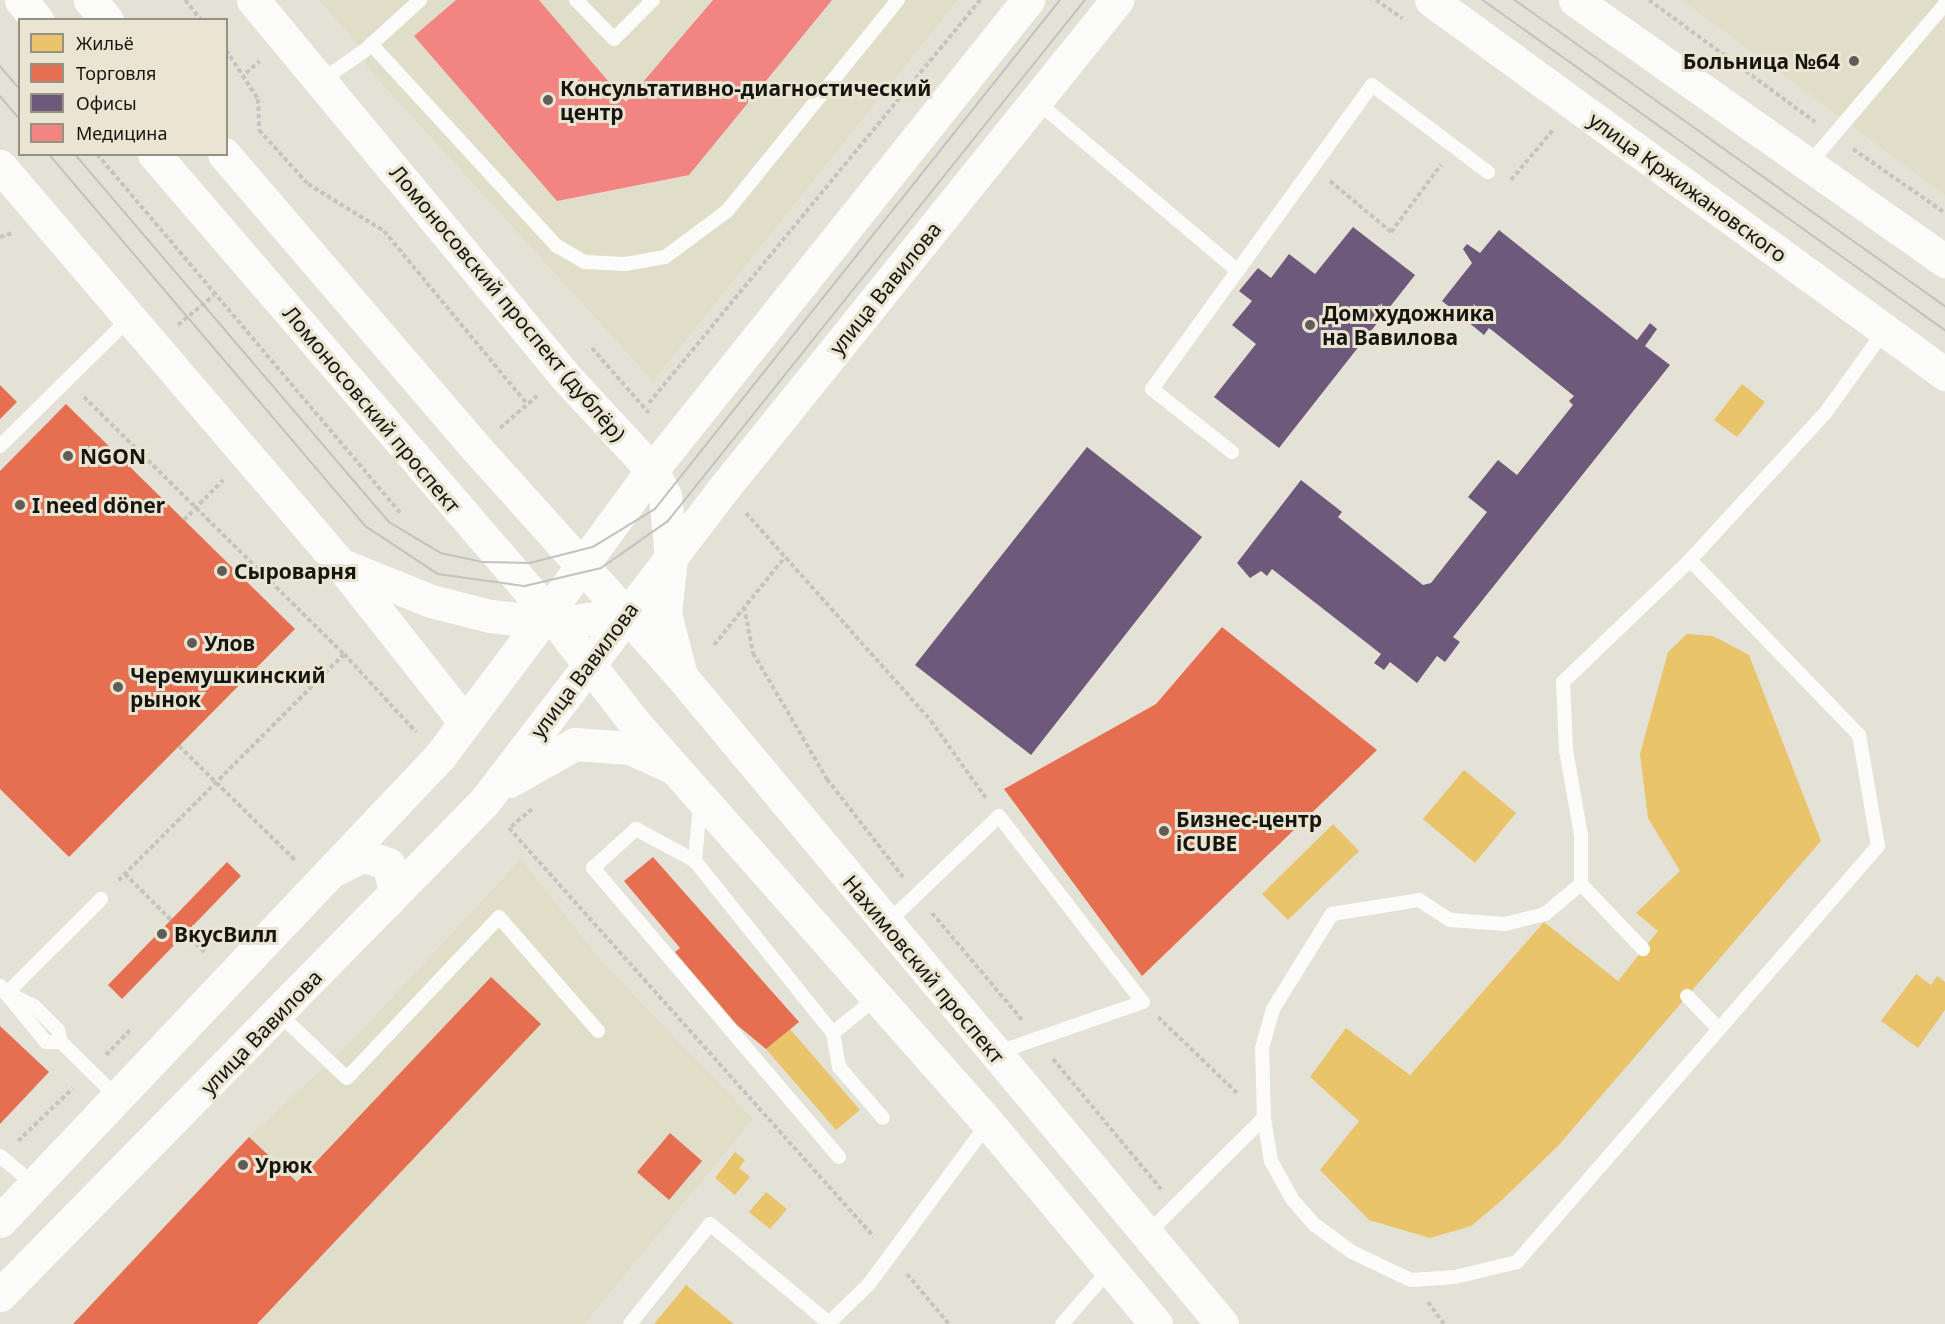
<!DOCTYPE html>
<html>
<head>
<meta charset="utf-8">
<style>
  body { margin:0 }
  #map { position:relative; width:1945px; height:1324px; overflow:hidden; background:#e4e2d7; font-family:"Noto Sans",sans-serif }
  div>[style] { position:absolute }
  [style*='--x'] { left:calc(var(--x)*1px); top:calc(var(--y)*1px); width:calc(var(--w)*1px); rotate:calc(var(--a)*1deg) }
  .built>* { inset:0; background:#e0ddc9 }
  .homes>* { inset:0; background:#e9c46a }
  .shops>* { inset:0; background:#e76f51 }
  .offices>* { inset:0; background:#6d597a }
  .health>* { inset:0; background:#f28482 }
  .path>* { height:4px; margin-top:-2px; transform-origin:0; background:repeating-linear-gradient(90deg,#c5c4c1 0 4.5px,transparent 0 7.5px) }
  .service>* { height:14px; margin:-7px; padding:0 7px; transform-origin:7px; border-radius:7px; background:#fbfbf9 }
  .tertiary>* { height:33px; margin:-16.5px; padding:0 16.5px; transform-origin:16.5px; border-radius:16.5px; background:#fbfbf9 }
  .secondary>* { height:33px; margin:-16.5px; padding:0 16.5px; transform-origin:16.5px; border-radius:16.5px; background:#fbfbf9 }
  .tram>* { height:1.5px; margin:-0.75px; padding:0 0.75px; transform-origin:0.75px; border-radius:0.75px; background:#c2c2bf }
  .dots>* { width:16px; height:16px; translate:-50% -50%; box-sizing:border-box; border:3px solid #e9e5d2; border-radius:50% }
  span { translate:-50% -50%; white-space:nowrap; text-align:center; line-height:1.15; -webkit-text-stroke:6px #e9e5d2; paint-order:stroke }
  .poi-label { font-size:21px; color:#17150f; font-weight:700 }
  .right { translate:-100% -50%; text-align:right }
  .left { translate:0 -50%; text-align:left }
  .street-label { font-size:21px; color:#17150f }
  .legend { position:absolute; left:18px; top:18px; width:210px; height:138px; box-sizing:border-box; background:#e9e5d2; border:2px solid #959284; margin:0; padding:8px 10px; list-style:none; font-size:18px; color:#17150f }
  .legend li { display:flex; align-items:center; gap:12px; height:30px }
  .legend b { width:30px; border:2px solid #959284 }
</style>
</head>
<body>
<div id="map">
  <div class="built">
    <div style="clip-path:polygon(319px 0,958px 0,653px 381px,366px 66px,364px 51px)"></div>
    <div style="clip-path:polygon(1682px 0,1945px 0,1945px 195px,1845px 121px)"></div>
    <div style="clip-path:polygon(521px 859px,601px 961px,753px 1119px,584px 1324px,73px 1324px,249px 1137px,349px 1044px)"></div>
  </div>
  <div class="homes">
    <div style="clip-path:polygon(1742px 384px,1765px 402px,1737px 437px,1714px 420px)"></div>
    <div style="clip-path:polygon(1687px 634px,1713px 636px,1749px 655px,1821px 841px,1558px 1146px,1502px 1200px,1471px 1226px,1430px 1238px,1369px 1220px,1320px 1170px,1359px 1121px,1310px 1077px,1346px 1028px,1410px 1075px,1544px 922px,1618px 981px,1658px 931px,1636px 913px,1680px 871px,1648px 818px,1640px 754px,1668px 652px)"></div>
    <div style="clip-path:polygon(1464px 770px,1516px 813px,1475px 863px,1423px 819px)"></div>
    <div style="clip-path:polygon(1333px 824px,1359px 851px,1288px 920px,1262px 894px)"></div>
    <div style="clip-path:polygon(1916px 974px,1931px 985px,1937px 976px,1945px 982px,1945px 1010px,1918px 1048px,1881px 1021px)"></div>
    <div style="clip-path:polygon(790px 1029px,860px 1110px,836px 1130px,766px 1049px)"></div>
    <div style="clip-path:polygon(735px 1152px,745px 1160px,739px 1168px,750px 1177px,735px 1195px,715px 1178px)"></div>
    <div style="clip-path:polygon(766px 1192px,787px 1209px,770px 1229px,749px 1212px)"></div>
    <div style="clip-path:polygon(686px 1285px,734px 1324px,654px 1324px)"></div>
  </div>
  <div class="shops">
    <div style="clip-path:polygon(0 385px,17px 402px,0 419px)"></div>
    <div style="clip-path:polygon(66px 404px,295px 629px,69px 857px,0 789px,0 471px)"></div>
    <div style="clip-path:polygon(1222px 627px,1377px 750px,1142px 976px,1004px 789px,1156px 704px)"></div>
    <div style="clip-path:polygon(653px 857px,799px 1022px,766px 1049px,737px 1025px,675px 952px,680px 948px,624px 881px)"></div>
    <div style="clip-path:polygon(227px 862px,241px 876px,122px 999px,108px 985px)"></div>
    <div style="clip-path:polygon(491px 977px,541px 1024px,257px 1324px,73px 1324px,249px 1137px,297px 1182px)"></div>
    <div style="clip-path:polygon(0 1026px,49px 1072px,0 1124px)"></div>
    <div style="clip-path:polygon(670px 1133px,702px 1161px,669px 1200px,637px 1172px)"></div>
  </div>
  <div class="offices">
    <div style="clip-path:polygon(1353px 227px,1415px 275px,1279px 448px,1214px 397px,1256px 344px,1232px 325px,1252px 301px,1239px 291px,1258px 268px,1271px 278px,1289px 254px,1315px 274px)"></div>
    <div style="clip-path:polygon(1499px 230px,1637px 340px,1650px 323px,1657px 329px,1645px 346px,1670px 365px,1453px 637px,1460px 642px,1445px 662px,1437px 656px,1417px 683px,1390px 662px,1384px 670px,1374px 663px,1381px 654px,1272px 569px,1267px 576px,1261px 571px,1250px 578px,1237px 563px,1301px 480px,1342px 512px,1338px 517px,1423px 585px,1431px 583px,1487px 512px,1468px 497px,1498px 460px,1517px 475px,1573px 405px,1569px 401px,1574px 396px,1493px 331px,1489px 328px,1484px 335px,1442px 301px,1472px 263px,1463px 249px,1467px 244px,1480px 253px)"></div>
    <div style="clip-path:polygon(1087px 447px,1202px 537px,1031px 755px,915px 665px)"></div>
  </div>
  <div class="health">
    <div style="clip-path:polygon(456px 0,539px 0,626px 102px,713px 0,832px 0,689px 175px,557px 201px,414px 36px)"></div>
  </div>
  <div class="path">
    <div style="--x:185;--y:0;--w:26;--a:51"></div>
    <div style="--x:1376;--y:0;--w:32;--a:35"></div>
    <div style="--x:1649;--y:0;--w:206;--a:36.3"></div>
    <div style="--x:226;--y:50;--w:59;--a:56.9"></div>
    <div style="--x:258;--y:99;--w:31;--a:88"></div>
    <div style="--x:259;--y:130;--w:73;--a:47.8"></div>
    <div style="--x:308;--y:184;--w:89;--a:31.7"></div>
    <div style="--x:384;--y:231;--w:224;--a:50.4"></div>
    <div style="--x:246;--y:73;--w:18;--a:-41"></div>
    <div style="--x:1853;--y:149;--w:112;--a:34.8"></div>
    <div style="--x:97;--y:154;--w:470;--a:49.8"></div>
    <div style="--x:1511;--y:180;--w:65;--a:-50"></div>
    <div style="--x:1330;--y:181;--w:80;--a:39.9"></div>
    <div style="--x:1391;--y:232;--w:84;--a:-53.3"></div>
    <div style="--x:0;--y:237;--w:13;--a:-18"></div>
    <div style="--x:178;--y:325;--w:47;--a:-39.8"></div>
    <div style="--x:592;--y:348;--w:86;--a:48.8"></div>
    <div style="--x:84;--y:397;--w:366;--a:44.7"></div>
    <div style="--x:344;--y:654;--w:323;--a:134.9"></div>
    <div style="--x:649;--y:403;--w:522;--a:-50.6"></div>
    <div style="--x:500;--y:428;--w:50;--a:-41"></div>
    <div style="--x:746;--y:513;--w:278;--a:48.3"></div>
    <div style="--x:931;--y:721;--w:95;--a:54.5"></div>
    <div style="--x:184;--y:520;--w:56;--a:-45.7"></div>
    <div style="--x:744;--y:607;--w:47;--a:78.9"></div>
    <div style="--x:753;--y:653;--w:146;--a:59.6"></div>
    <div style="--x:827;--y:779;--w:124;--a:52.2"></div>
    <div style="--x:714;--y:645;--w:113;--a:-51.1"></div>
    <div style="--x:344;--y:654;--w:106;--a:47.3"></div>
    <div style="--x:179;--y:746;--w:164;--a:44.5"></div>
    <div style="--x:532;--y:809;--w:30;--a:140"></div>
    <div style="--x:509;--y:828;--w:548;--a:48.25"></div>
    <div style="--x:125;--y:874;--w:65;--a:45"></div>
    <div style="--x:932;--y:913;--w:140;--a:49.9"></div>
    <div style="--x:185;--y:933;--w:29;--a:44"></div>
    <div style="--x:1158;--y:1017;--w:112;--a:43.9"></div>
    <div style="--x:106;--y:1055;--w:35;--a:-46"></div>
    <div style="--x:1053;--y:1059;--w:169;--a:50.3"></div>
    <div style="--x:18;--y:1141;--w:76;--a:-43.9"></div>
    <div style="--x:907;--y:1274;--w:65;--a:50"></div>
    <div style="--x:1428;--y:1302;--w:27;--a:54"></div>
  </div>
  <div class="service">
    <div style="--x:576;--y:0;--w:54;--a:45.7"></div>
    <div style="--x:614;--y:39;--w:55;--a:-45"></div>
    <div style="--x:371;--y:44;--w:275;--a:47.4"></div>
    <div style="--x:557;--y:246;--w:32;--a:30"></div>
    <div style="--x:585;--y:262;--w:40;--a:2.9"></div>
    <div style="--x:625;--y:264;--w:41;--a:-9.9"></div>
    <div style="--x:665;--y:257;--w:77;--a:-36.6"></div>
    <div style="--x:727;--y:211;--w:272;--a:-51"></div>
    <div style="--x:322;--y:80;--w:51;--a:-34.6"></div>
    <div style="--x:364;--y:51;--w:76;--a:-42.3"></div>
    <div style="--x:1036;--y:101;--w:264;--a:40.1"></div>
    <div style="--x:1809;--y:164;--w:210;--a:-49.6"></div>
    <div style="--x:0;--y:446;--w:182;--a:-44.6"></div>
    <div style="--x:1232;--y:452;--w:102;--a:-141.8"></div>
    <div style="--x:1152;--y:389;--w:375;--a:-54.1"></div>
    <div style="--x:1372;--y:85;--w:145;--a:36.9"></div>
    <div style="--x:695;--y:861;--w:57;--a:-85"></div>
    <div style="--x:1581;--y:884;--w:90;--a:46.4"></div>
    <div style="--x:886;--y:924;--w:156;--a:-43.7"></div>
    <div style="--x:999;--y:816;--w:235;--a:52.3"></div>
    <div style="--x:1143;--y:1002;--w:156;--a:160.9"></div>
    <div style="--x:0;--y:986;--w:72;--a:50.6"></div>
    <div style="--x:46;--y:1042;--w:15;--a:0"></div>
    <div style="--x:7;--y:993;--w:30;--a:26"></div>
    <div style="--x:34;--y:1006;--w:34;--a:45"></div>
    <div style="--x:58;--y:1030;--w:12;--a:76"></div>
    <div style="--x:61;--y:1042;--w:80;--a:44.5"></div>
    <div style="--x:7;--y:993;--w:133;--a:-45"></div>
    <div style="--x:1687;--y:996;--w:46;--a:45.9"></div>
    <div style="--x:279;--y:1014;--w:93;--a:43.3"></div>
    <div style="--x:347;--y:1078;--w:221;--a:-46.6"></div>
    <div style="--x:499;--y:917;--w:151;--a:49"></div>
    <div style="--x:833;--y:1033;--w:57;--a:-39.3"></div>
    <div style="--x:1264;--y:1118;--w:44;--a:80.8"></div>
    <div style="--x:1271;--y:1161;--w:43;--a:61.1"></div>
    <div style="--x:1292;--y:1199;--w:35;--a:49"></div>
    <div style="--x:1315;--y:1225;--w:46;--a:36.1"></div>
    <div style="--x:1352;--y:1252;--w:65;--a:25.4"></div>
    <div style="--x:1411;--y:1280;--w:44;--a:-3.9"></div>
    <div style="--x:1455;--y:1277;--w:64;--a:-13.6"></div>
    <div style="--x:1517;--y:1262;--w:551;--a:-49.05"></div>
    <div style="--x:1878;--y:846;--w:113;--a:-99.7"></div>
    <div style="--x:1859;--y:735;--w:243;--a:-134"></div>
    <div style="--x:0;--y:1156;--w:45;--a:39.6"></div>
    <div style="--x:839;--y:1157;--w:380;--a:-130.4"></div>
    <div style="--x:593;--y:868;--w:58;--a:-42.2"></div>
    <div style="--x:636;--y:829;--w:67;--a:28.5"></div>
    <div style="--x:695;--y:861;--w:221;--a:51.3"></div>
    <div style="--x:833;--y:1033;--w:35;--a:80"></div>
    <div style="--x:839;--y:1067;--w:67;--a:49.2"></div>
    <div style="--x:1146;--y:1235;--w:166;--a:-44.8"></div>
    <div style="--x:1264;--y:1118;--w:70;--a:-91.6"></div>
    <div style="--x:1262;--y:1048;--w:41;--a:-74.2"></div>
    <div style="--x:1273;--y:1009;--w:112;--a:-58.2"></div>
    <div style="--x:1332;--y:914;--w:88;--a:-9.1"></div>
    <div style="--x:1419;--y:900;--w:37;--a:33"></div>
    <div style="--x:1450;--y:920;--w:55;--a:4.2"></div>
    <div style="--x:1505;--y:924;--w:41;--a:-14"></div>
    <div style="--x:1545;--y:914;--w:47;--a:-39.8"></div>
    <div style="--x:1581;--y:884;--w:49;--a:-90"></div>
    <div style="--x:1581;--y:835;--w:86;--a:-100"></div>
    <div style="--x:1566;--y:750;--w:68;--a:-92.5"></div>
    <div style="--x:1563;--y:682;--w:176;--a:-43.8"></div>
    <div style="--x:1690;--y:560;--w:201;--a:-47.4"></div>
    <div style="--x:1826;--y:412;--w:101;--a:-54.3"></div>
    <div style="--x:630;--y:1324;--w:128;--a:-51.3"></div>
    <div style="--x:710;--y:1224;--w:155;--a:39.8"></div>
    <div style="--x:828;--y:1324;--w:57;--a:-44.3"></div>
    <div style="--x:869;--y:1284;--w:200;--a:-53.5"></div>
    <div style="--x:1062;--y:1324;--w:73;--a:-48.9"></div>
  </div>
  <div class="tertiary">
    <div style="--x:253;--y:0;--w:486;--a:50.3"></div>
    <div style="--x:563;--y:374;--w:131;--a:47.2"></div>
    <div style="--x:652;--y:470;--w:29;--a:63"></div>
    <div style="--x:665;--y:496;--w:61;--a:84.4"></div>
    <div style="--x:671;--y:557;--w:56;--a:96.1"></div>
    <div style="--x:665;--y:613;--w:65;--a:75.7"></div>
    <div style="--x:1431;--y:0;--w:636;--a:36.04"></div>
    <div style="--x:1575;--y:0;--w:453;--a:35.2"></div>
    <div style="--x:0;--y:166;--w:523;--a:49.49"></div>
    <div style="--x:340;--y:564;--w:201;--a:51.7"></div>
    <div style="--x:342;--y:565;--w:96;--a:22"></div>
    <div style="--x:431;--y:601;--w:61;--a:14.3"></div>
    <div style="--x:490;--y:616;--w:67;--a:6"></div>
    <div style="--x:557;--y:623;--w:72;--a:-7.2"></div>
    <div style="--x:509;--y:781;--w:76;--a:-29.3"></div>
    <div style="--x:575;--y:744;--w:55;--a:4.2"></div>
    <div style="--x:630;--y:748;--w:46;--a:24.3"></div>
    <div style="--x:338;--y:868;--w:28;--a:-27"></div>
    <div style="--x:363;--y:855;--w:27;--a:20"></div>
    <div style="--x:388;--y:864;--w:27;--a:75"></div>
    <div style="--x:395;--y:890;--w:14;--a:124"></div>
    <div style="--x:0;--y:1221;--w:640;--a:-46.58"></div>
    <div style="--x:440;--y:756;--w:180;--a:-53.1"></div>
    <div style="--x:0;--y:1295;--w:691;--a:-45.53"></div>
    <div style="--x:484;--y:802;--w:173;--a:-52.5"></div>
  </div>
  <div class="secondary">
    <div style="--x:21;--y:0;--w:26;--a:51"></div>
    <div style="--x:90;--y:0;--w:26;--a:50"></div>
    <div style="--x:154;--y:154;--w:618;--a:49.33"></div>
    <div style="--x:557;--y:623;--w:124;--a:52.2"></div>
    <div style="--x:633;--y:721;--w:536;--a:48.55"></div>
    <div style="--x:988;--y:1123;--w:262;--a:50.1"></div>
    <div style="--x:224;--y:154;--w:387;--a:49.4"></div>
    <div style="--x:476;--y:448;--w:307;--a:48"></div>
    <div style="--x:681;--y:676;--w:844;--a:50.14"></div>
    <div style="--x:548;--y:612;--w:176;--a:-53.8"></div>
    <div style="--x:652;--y:470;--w:602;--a:-51.34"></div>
    <div style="--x:589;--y:665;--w:223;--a:-52.7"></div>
    <div style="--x:724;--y:488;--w:627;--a:-51.15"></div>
  </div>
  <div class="tram">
    <div style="--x:1483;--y:0;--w:568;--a:35.54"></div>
    <div style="--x:1515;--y:0;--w:528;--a:35.44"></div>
    <div style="--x:0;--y:66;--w:30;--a:49"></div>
    <div style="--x:0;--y:96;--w:30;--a:49"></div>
    <div style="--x:49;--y:154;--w:490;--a:49.6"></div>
    <div style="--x:367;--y:527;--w:85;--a:33.5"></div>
    <div style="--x:438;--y:574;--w:88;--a:7.9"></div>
    <div style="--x:525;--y:586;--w:78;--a:-13.3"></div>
    <div style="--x:601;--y:568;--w:82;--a:-35"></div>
    <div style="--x:668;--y:521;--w:667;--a:-51.33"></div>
    <div style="--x:75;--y:154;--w:484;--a:49.5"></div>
    <div style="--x:389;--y:522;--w:61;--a:30.8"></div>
    <div style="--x:441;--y:553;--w:43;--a:12.1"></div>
    <div style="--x:483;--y:562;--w:47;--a:1.2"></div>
    <div style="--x:530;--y:563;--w:65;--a:-14.3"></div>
    <div style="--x:593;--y:547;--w:73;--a:-31.5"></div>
    <div style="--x:655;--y:509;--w:650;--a:-51.49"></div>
  </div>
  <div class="dots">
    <div style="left:1854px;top:61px;background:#5f5d55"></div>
    <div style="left:548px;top:100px;background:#5f5d55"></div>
    <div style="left:1310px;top:325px;background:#5f5d55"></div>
    <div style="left:68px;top:456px;background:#5f5d55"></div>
    <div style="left:20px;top:505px;background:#5f5d55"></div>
    <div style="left:222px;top:571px;background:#5f5d55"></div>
    <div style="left:192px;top:643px;background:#5f5d55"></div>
    <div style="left:118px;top:687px;background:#5f5d55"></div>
    <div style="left:1164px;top:831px;background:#5f5d55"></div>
    <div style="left:162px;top:934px;background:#5f5d55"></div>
    <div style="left:243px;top:1165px;background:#5f5d55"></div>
  </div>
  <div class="poi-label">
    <span class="right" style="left:1840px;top:61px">Больница №64</span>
    <span class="left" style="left:560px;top:100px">Консультативно-диагностический<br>центр</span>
    <span class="left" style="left:1322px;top:325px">Дом художника<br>на Вавилова</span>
    <span class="left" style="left:80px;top:456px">NGON</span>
    <span class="left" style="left:32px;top:505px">I need döner</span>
    <span class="left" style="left:234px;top:571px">Сыроварня</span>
    <span class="left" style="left:204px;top:643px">Улов</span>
    <span class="left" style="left:130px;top:687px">Черемушкинский<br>рынок</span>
    <span class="left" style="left:1176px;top:831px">Бизнес-центр<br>iCUBE</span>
    <span class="left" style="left:174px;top:934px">ВкусВилл</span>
    <span class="left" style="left:255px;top:1165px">Урюк</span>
  </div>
  <div class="street-label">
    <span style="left:1688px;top:187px;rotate:36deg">улица Кржижановского</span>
    <span style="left:885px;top:288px;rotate:-51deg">улица Вавилова</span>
    <span style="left:508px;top:303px;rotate:50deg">Ломоносовский проспект (дублёр)</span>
    <span style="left:372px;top:409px;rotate:50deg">Ломоносовский проспект</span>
    <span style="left:584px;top:670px;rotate:-53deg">улица Вавилова</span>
    <span style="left:924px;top:969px;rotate:50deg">Нахимовский проспект</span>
    <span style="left:261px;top:1032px;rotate:-46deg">улица Вавилова</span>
  </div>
  <ul class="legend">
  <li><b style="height:16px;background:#e9c46a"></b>Жильё</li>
  <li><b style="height:16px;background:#e76f51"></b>Торговля</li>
  <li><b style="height:16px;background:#6d597a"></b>Офисы</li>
  <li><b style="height:16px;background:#f28482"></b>Медицина</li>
  </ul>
</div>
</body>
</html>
